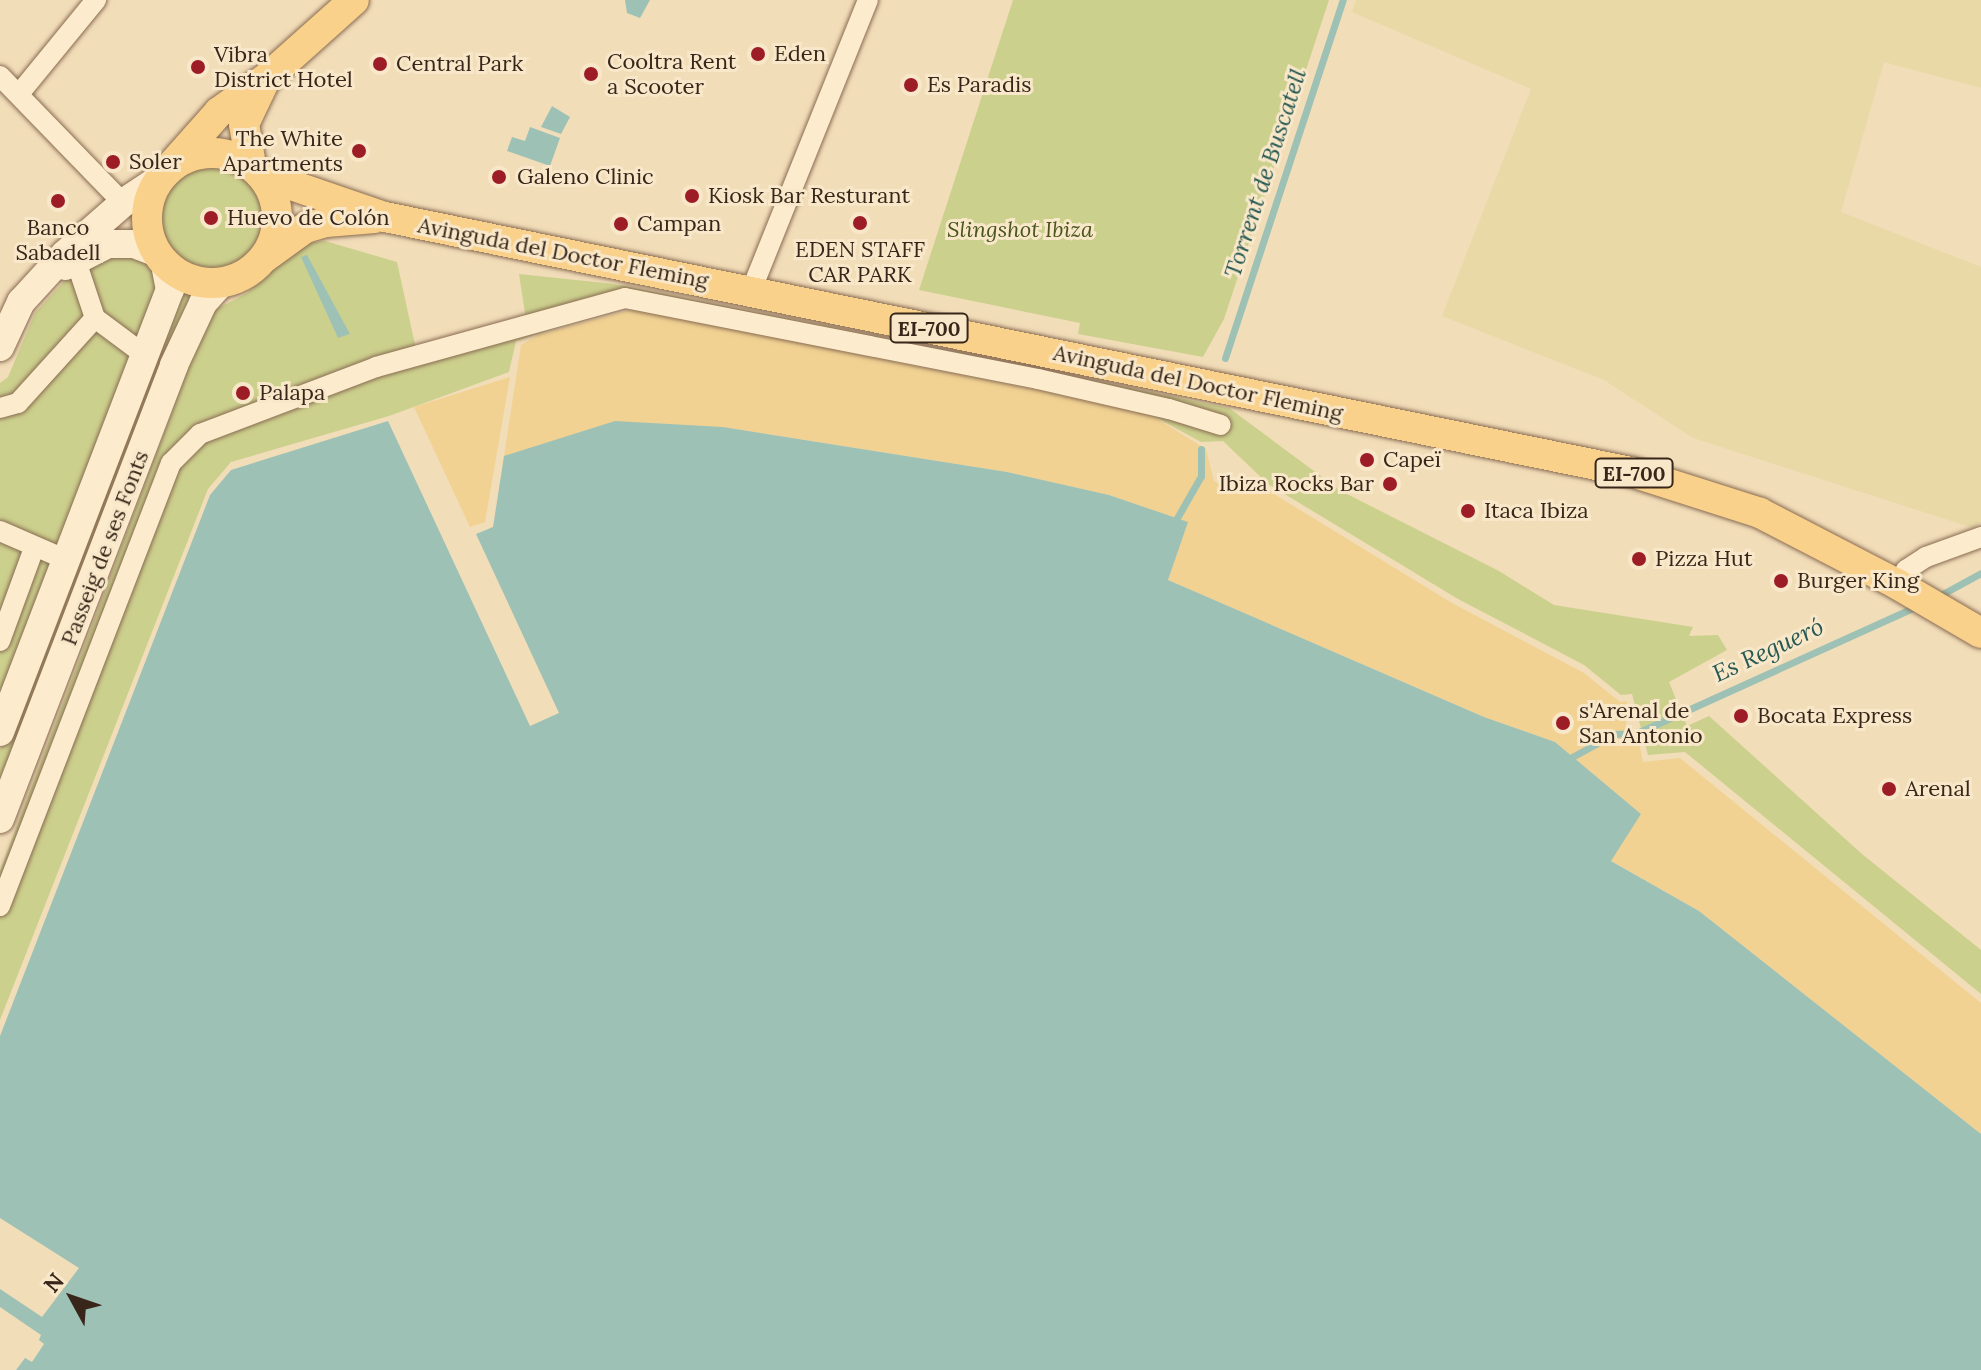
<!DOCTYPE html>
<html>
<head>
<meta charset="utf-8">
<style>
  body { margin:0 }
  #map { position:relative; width:1981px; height:1370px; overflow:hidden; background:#f2ddb9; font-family:Lora,serif }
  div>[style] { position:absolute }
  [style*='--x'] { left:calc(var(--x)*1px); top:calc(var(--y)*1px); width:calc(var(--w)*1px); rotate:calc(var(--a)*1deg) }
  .farmland>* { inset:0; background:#e8d9a6 }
  .green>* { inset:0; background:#ccd08d }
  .round { border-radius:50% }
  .sand>* { inset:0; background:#f1d293 }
  .water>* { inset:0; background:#9ec1b5 }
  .stream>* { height:7px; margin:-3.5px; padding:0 3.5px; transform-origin:3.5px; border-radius:3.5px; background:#9ec1b5 }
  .roads { filter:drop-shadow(0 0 2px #896c52) drop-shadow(0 0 2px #896c52) }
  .street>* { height:20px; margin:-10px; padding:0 10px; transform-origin:10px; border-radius:10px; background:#fcebcd }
  .secondary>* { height:28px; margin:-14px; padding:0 14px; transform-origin:14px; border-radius:14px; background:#fcebcd }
  .primary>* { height:30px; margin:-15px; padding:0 15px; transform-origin:15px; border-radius:15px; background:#fad18b }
  .primary>.ring { margin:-15px; padding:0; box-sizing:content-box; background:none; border:30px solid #fad18b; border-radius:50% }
  .dots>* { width:22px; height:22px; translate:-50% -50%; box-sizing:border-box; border:4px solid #f8e8c9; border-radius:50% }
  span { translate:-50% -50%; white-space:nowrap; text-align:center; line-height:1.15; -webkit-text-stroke:6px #f8e8c9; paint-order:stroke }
  .shield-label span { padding:2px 6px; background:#f8e8c9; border:2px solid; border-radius:6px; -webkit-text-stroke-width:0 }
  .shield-label { font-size:20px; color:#372619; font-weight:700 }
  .poi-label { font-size:22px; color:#372619 }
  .left { translate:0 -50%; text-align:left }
  .right { translate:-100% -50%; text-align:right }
  .park-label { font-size:22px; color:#4a551e; font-style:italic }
  .street-label { font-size:22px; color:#372619 }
  .water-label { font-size:24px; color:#275852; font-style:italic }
  .north { position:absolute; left:32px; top:1258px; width:80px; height:80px; -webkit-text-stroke:6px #f8e8c9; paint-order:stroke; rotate:310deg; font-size:22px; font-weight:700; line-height:32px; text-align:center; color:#372619 }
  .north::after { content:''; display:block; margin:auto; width:28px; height:36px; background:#372619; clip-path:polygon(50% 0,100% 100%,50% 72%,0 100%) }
</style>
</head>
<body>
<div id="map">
  <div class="farmland">
    <div style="clip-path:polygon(1356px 0,1981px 0,1981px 88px,1884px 62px,1841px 212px,1981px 267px,1981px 522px,1973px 528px,1693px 438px,1604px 380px,1442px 316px,1531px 89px,1352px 12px)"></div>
  </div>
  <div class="green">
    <div style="clip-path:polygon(1013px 0,1329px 0,1224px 319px,1203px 357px,1078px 334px,1080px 323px,919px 290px)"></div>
    <div class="round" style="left:162px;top:168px;width:100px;height:100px"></div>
    <div style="clip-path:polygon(325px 241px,397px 262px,416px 349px,526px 320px,519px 274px,614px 284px,1229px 408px,1341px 491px,1499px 571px,1554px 605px,1693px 627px,1689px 636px,1718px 635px,1727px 650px,1669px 682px,1687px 726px,1709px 716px,1862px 854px,1981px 950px,1981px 994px,1685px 752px,1648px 755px,1632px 694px,1621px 695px,1584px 665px,1458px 599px,1268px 484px,1223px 441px,1201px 442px,1146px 412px,630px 304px,516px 341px,509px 372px,389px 416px,231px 462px,208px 489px,0 1020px,0 871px,209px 313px,247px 293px,290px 253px,308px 243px)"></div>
    <div style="clip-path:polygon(106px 255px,136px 255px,152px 267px,159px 286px,0 713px,0 383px,8px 377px,35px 313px,70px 275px)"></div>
    <div style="clip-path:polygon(177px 292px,196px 296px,0 790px,0 750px)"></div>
  </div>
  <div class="sand">
    <div style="clip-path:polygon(634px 309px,1146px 412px,1206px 449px,1214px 481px,1232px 491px,1269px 491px,1452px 603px,1584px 673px,1620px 702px,1627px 701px,1626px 729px,1637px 733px,1643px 762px,1680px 758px,1981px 1003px,1981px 1134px,1699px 911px,1610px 860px,1641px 814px,1555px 742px,1484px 717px,1168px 580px,1187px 522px,1109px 495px,1007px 472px,723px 427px,504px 456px,521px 345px,538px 335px)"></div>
    <div style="clip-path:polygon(510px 377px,485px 522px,470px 527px,414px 407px)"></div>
  </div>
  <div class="water">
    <div style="clip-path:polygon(625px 0,650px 0,640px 18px,627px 13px)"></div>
    <div style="clip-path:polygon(552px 106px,570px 117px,561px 134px,541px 127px)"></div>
    <div style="clip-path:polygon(530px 127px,560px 138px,550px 166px,507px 151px,512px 137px,525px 141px)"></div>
    <div style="clip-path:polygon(307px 255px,350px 334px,338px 338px,301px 257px)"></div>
    <div style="clip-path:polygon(388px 421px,530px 726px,559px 713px,476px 534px,493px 527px,504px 456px,615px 421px,723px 427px,1007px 472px,1109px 495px,1188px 522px,1168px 580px,1484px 717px,1555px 742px,1641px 814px,1611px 861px,1699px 911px,1981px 1134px,1981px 1370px,16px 1370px,25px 1358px,32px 1362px,44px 1344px,39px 1340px,41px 1335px,0 1307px,0 1289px,42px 1317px,79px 1268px,0 1218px,0 1036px,210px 495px,231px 470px)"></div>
  </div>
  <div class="stream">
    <div style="--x:1225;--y:358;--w:377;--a:-71.8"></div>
    <div style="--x:1177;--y:518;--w:48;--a:-60.3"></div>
    <div style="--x:1201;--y:476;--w:27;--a:-90"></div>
    <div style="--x:1937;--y:597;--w:50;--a:-28.6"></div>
    <div style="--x:1572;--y:757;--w:48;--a:-28.7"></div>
    <div style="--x:1614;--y:734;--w:23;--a:-2"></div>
    <div style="--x:1637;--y:733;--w:310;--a:-24.4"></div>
  </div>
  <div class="roads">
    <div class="street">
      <div style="--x:0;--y:76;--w:177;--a:45.9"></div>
      <div style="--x:19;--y:94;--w:122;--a:-50.7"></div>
      <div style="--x:79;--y:270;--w:51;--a:71.6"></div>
      <div style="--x:95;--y:318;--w:59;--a:36.7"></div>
      <div style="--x:751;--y:291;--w:314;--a:-68.1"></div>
      <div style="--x:0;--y:408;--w:19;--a:-16"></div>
      <div style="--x:18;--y:403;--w:115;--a:-47.8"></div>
      <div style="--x:0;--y:531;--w:65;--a:23.4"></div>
      <div style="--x:1897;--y:584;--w:17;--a:-57"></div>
      <div style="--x:1906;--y:570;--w:24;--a:-33"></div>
      <div style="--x:1926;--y:557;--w:59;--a:-20"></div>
      <div style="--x:0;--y:641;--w:99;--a:-69.9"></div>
      <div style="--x:0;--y:906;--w:475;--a:-68.9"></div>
      <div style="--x:171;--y:463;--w:41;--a:-45"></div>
      <div style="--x:200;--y:434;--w:188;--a:-20.8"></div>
      <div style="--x:376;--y:367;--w:258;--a:-15.5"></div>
      <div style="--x:625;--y:298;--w:421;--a:11.1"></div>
      <div style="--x:1038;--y:379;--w:134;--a:12.9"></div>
      <div style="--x:1169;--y:409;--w:54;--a:17.1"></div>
    </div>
    <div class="secondary">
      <div style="--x:65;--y:266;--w:48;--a:-27.1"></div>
      <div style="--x:108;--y:244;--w:26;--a:0"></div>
      <div style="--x:134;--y:244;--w:25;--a:21"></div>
      <div style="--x:0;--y:347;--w:50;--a:-65"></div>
      <div style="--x:21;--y:302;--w:65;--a:-47.5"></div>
      <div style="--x:65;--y:254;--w:77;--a:-41.3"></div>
      <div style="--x:123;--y:203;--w:47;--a:-33.7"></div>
      <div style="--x:0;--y:732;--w:474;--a:-69"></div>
      <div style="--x:170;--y:290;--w:26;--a:-101"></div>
      <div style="--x:0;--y:819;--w:486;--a:-69"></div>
      <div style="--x:174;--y:365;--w:68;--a:-64.9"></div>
      <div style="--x:203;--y:303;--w:27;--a:-48"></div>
    </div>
    <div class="primary">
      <div class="ring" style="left:147px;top:153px;width:100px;height:100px"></div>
      <div style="--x:173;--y:164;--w:69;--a:-48.5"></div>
      <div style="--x:219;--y:112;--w:60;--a:-35.5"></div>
      <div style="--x:268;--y:77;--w:115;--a:-41.8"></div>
      <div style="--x:251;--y:165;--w:42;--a:-99.7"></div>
      <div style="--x:244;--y:124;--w:47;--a:-64.5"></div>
      <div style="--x:262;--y:175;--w:130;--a:18.9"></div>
      <div style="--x:385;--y:217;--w:1276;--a:11.57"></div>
      <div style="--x:1635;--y:473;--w:131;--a:17.7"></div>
      <div style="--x:1760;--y:513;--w:154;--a:27.4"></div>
      <div style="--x:1897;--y:584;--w:97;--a:30.3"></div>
      <div style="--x:265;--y:257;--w:49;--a:-35.9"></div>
      <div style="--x:305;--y:228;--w:22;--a:-16"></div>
      <div style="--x:326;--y:222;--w:49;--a:-4.7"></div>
    </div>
  </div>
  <div class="dots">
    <div style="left:758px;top:54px;background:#9d1d26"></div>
    <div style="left:380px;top:64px;background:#9d1d26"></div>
    <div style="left:198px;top:67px;background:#9d1d26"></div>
    <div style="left:591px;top:74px;background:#9d1d26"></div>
    <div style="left:911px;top:85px;background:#9d1d26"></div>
    <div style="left:359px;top:151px;background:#9d1d26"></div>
    <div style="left:113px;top:162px;background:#9d1d26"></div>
    <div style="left:499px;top:177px;background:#9d1d26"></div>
    <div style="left:692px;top:196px;background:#9d1d26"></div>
    <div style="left:58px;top:201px;background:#9d1d26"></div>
    <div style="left:211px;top:218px;background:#9d1d26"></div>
    <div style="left:860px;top:223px;background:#9d1d26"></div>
    <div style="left:621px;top:224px;background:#9d1d26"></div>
    <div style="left:243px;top:393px;background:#9d1d26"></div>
    <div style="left:1367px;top:460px;background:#9d1d26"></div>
    <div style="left:1390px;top:484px;background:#9d1d26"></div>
    <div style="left:1468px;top:511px;background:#9d1d26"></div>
    <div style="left:1639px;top:559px;background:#9d1d26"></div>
    <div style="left:1781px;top:581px;background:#9d1d26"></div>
    <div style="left:1741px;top:716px;background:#9d1d26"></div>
    <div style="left:1563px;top:723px;background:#9d1d26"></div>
    <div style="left:1889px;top:789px;background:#9d1d26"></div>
  </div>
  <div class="shield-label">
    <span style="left:929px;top:328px">EI-700</span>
    <span style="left:1634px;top:473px">EI-700</span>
  </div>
  <div class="poi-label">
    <span class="left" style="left:214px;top:67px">Vibra<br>District Hotel</span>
    <span class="left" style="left:774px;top:54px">Eden</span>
    <span class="left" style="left:607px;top:74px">Cooltra Rent<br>a Scooter</span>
    <span class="left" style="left:396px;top:64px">Central Park</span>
    <span class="left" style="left:927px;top:85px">Es Paradis</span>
    <span class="right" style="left:343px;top:151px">The White<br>Apartments</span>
    <span class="left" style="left:129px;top:162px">Soler</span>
    <span class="left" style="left:517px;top:177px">Galeno Clinic</span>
    <span class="left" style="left:708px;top:196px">Kiosk Bar Resturant</span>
    <span class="left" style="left:227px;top:218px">Huevo de Colón</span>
    <span class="left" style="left:637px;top:224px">Campan</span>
    <span style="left:58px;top:240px">Banco<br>Sabadell</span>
    <span style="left:860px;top:262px">EDEN STAFF<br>CAR PARK</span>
    <span class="left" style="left:259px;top:393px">Palapa</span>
    <span class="left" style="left:1383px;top:460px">Capeï</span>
    <span class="right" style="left:1374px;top:484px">Ibiza Rocks Bar</span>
    <span class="left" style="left:1484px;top:511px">Itaca Ibiza</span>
    <span class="left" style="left:1655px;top:559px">Pizza Hut</span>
    <span class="left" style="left:1797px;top:581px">Burger King</span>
    <span class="left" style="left:1579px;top:723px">s'Arenal de<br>San Antonio</span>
    <span class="left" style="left:1757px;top:716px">Bocata Express</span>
    <span class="left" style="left:1905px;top:789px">Arenal</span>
  </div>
  <div class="park-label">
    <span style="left:1020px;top:230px">Slingshot Ibiza</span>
  </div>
  <div class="street-label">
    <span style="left:563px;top:253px;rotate:11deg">Avinguda del Doctor Fleming</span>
    <span style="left:1198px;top:383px;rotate:12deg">Avinguda del Doctor Fleming</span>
    <span style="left:105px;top:548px;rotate:-69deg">Passeig de ses Fonts</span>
  </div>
  <div class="water-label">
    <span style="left:1265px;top:173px;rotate:-72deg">Torrent de Buscatell</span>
    <span style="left:1768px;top:650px;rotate:-25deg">Es Regueró</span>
  </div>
  <div class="north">N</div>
</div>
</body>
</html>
